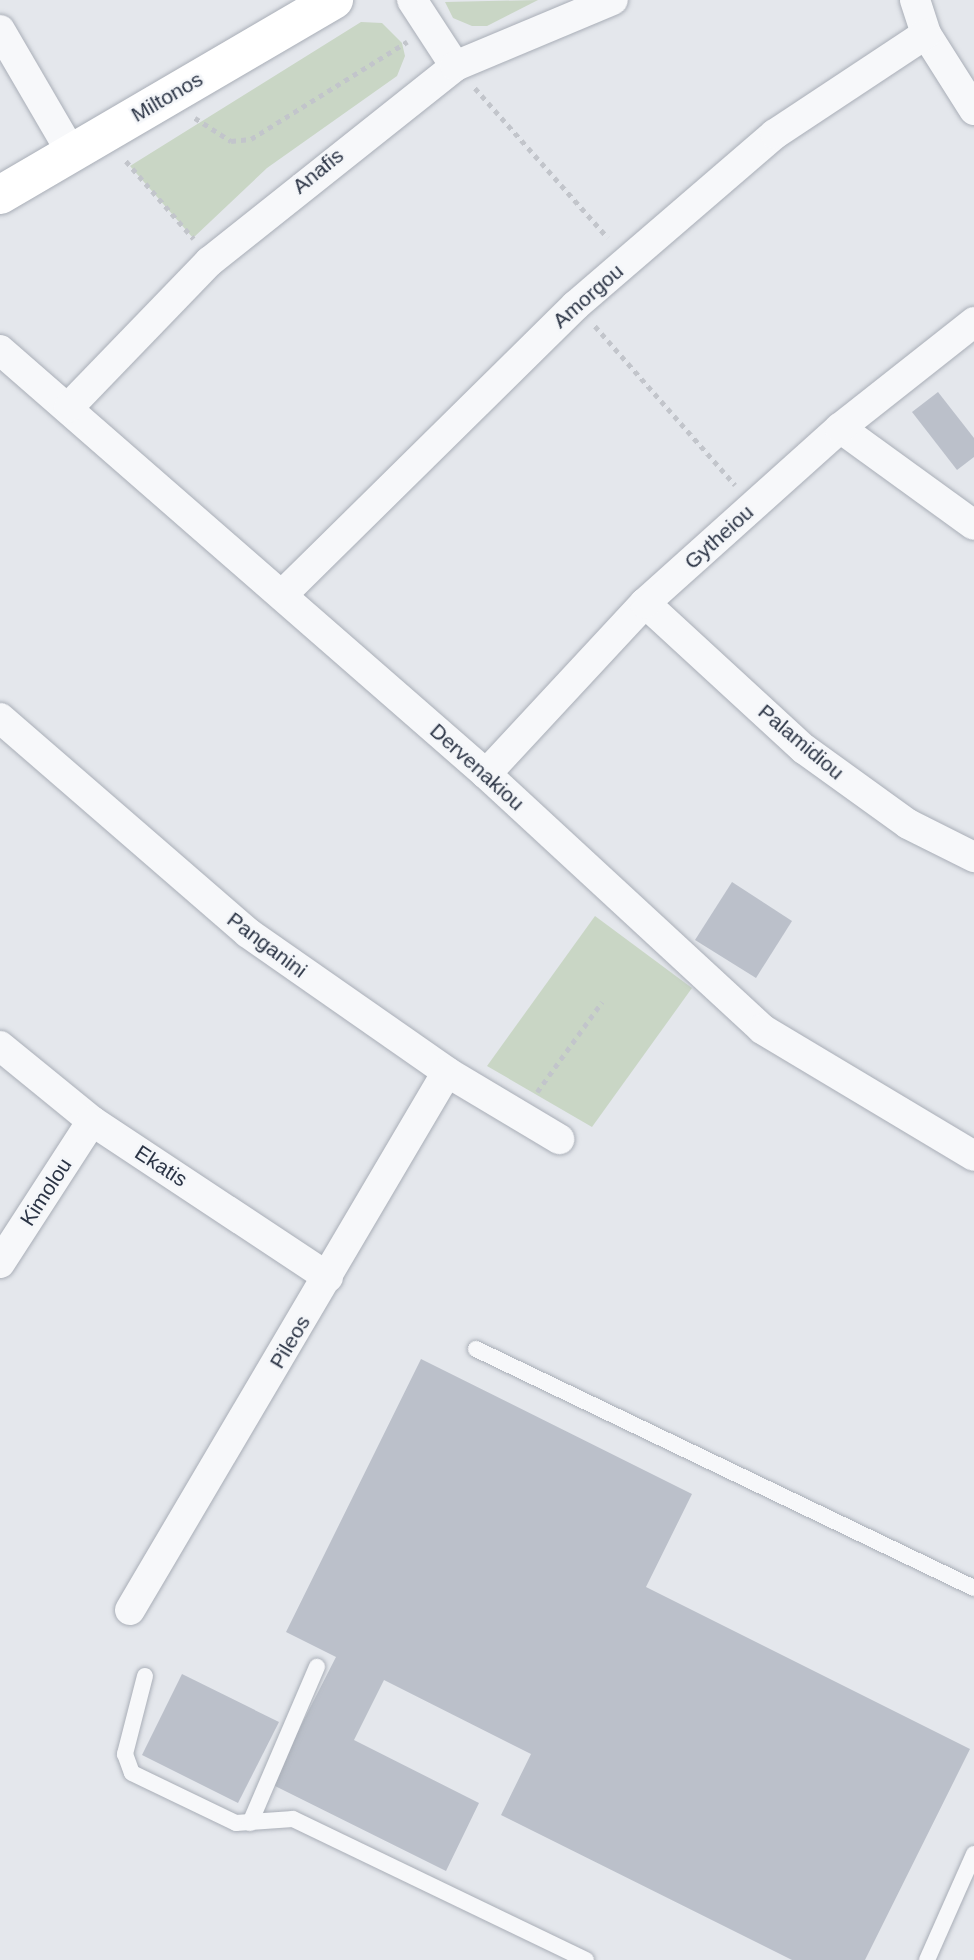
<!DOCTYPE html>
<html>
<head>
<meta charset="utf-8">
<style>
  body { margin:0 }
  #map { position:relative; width:974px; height:1960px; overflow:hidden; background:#e4e7ec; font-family:Helvetica,sans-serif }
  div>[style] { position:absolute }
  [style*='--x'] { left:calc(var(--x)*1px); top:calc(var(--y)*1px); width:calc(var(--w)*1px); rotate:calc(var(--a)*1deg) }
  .green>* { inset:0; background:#c9d6c5 }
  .building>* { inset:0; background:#bbc0ca }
  .path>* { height:4.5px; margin-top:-2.25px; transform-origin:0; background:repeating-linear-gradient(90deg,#c2c5cb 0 5px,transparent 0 10px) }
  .roads { filter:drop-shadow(0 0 2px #a9aeb7) drop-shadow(0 0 2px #a9aeb7) }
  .lane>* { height:16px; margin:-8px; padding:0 8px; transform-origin:8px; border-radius:8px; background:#f7f8fa }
  .street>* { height:30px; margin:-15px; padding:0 15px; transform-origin:15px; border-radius:15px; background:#f7f8fa }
  .secondary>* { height:38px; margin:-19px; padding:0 19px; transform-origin:19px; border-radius:19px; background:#fff }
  span { translate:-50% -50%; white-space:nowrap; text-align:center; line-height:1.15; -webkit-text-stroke:5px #f4f6f9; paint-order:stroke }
  .street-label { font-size:21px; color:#2b3445 }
</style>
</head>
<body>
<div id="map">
  <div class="green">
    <div style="clip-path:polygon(538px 0,487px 26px,472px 26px,453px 18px,445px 2px)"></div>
    <div style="clip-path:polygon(361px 22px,382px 23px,402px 43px,405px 56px,397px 76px,267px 168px,193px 238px,130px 166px)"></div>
    <div style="clip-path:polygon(595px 916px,692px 988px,592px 1127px,487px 1066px)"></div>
  </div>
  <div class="building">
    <div style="clip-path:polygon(938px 392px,974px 438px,974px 457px,957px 470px,912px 412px)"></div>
    <div style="clip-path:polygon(732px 882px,792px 921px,756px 978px,695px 940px)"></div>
    <div style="clip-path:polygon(421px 1359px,692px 1494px,646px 1587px,970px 1749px,865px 1960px,792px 1960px,501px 1815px,531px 1754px,384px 1680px,354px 1740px,479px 1803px,446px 1871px,271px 1784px,336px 1657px,286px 1632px)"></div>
    <div style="clip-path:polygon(182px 1674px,279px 1722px,238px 1803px,142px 1755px)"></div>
  </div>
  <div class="path">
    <div style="--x:475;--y:88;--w:200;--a:48.4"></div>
    <div style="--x:195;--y:118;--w:43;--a:32.6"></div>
    <div style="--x:231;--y:141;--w:20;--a:-6"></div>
    <div style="--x:251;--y:139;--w:184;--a:-31.9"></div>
    <div style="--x:126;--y:161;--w:103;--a:48.9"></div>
    <div style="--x:595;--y:326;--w:212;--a:48.6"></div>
    <div style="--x:537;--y:1092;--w:111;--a:-54.2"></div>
  </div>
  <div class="roads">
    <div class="lane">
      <div style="--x:476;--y:1349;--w:552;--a:25.64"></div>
      <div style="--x:145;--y:1676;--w:81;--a:104.4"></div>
      <div style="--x:125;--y:1754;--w:20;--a:70"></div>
      <div style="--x:132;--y:1773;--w:115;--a:25.7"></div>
      <div style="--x:236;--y:1823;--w:57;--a:-4"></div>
      <div style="--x:293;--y:1819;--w:325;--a:25.7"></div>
      <div style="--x:250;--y:1823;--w:170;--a:-66.8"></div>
      <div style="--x:927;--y:1960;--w:116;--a:-66.1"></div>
    </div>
    <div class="street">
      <div style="--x:412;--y:0;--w:79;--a:56.9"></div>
      <div style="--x:915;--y:0;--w:36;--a:72"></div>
      <div style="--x:926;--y:34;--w:90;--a:57.7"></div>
      <div style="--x:0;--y:30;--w:141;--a:59.8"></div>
      <div style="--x:0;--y:350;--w:645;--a:41.1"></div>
      <div style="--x:486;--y:774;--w:376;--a:42.7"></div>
      <div style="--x:762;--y:1029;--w:247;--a:30.9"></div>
      <div style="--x:69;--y:407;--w:202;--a:-46"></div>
      <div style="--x:209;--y:262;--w:315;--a:-38.5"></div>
      <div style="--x:455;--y:66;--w:171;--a:-22.7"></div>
      <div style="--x:840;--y:428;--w:165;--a:35.9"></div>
      <div style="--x:282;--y:595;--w:413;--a:-44.6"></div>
      <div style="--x:576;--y:305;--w:262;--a:-40.7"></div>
      <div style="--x:775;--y:134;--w:181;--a:-33.5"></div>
      <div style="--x:645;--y:603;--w:216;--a:42.6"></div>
      <div style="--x:804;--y:749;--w:128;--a:35.8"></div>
      <div style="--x:908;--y:824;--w:74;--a:26.6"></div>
      <div style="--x:0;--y:718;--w:328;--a:40.9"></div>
      <div style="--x:248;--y:933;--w:243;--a:34.9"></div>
      <div style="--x:447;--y:1072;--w:131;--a:30.9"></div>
      <div style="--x:486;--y:774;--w:233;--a:-47.1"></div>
      <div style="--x:645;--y:603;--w:262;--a:-41.9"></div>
      <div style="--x:840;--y:428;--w:171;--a:-38.3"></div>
      <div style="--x:0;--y:1046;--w:119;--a:39.2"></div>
      <div style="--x:92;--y:1121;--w:283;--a:33.5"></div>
      <div style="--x:0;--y:1263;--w:169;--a:-57.1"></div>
      <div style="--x:130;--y:1610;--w:624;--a:-59.49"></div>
    </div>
    <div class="secondary">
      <div style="--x:0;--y:195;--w:387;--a:-30.3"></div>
    </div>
  </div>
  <div class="street-label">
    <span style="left:167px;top:97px;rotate:-30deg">Miltonos</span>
    <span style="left:318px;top:171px;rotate:-39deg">Anafis</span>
    <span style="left:588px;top:296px;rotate:-41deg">Amorgou</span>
    <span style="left:719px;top:537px;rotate:-42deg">Gytheiou</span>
    <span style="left:801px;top:742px;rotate:40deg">Palamidiou</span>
    <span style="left:477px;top:767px;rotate:42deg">Dervenakiou</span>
    <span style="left:267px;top:945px;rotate:37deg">Panganini</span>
    <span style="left:161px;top:1166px;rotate:33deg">Ekatis</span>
    <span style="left:46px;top:1192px;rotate:-57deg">Kimolou</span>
    <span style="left:290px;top:1342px;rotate:-59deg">Pileos</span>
  </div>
</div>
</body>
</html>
